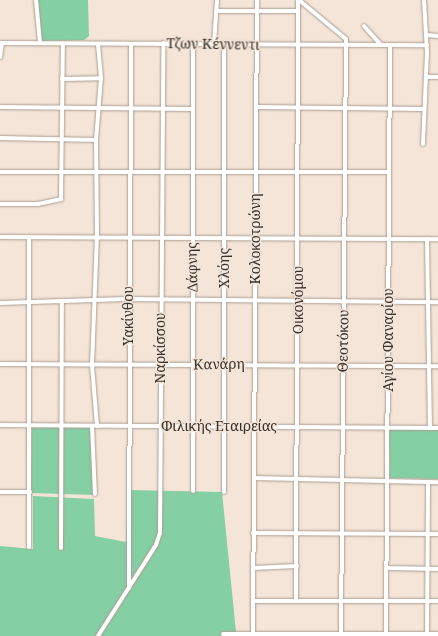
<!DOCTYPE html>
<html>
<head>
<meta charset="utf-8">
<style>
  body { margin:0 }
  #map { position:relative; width:438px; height:636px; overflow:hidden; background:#f4e5d8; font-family:"Noto Serif",serif }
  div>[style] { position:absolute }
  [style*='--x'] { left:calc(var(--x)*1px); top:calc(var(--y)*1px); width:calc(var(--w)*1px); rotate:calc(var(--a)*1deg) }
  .green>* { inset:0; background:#85cfa5 }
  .roads { filter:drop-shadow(0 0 1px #ab9d91) drop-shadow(0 0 1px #ab9d91) }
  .minor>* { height:4px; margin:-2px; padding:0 2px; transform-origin:2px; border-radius:2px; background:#fff }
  span { translate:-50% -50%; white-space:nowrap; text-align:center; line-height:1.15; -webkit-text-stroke:3px #f4e5d8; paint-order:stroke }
  .street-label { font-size:14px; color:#37322d }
</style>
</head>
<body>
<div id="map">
  <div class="green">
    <div style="clip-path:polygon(38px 0,88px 0,89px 36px,84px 40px,42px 41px)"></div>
    <div style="clip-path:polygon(66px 426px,91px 428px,95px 495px,31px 493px,32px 428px)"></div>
    <div style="clip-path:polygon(389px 428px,438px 429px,438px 479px,390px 478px)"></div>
    <div style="clip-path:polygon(128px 490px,222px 492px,236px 632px,323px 636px,0 636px,0 546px,33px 549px,33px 496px,94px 499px,95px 536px,126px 542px)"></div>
  </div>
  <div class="roads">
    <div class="minor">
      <div style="--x:36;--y:0;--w:43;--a:84.7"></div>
      <div style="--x:299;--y:0;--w:61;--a:39.7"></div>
      <div style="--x:346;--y:39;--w:597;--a:90.48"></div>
      <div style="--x:216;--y:11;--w:82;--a:0"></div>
      <div style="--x:364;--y:26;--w:25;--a:48"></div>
      <div style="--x:427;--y:35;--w:11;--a:5"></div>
      <div style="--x:0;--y:43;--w:427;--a:0.3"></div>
      <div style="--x:214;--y:44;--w:44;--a:-86.1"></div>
      <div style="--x:0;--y:57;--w:14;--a:-82"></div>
      <div style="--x:426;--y:77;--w:12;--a:0"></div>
      <div style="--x:62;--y:79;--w:39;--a:-1"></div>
      <div style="--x:0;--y:107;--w:192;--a:0.6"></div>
      <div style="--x:256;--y:107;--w:167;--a:0.7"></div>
      <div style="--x:0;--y:138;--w:96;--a:1.2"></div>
      <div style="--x:423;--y:144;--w:91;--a:-87.5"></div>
      <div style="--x:427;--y:53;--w:53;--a:-93.2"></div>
      <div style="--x:0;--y:172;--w:389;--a:0"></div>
      <div style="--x:0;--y:204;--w:38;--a:0"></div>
      <div style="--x:38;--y:204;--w:24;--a:-12"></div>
      <div style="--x:61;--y:199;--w:155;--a:-89.3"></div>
      <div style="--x:0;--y:237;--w:438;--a:0.3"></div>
      <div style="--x:427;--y:239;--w:189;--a:89.1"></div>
      <div style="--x:0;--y:303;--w:127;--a:-1.8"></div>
      <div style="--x:127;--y:299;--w:311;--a:0.6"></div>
      <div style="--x:0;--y:364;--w:438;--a:0.3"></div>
      <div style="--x:0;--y:425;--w:438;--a:0.4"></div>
      <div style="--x:92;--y:426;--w:68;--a:87.5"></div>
      <div style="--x:97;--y:426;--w:61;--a:-94.7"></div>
      <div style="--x:92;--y:365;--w:129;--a:-87.8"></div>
      <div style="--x:97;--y:236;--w:96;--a:-90.6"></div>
      <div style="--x:96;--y:140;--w:62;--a:-85.4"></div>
      <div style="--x:101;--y:78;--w:33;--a:-95"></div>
      <div style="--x:255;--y:478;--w:183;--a:1.3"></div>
      <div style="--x:193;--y:491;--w:448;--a:-90"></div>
      <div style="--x:0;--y:492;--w:30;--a:0"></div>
      <div style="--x:224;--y:492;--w:448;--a:-90"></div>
      <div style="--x:253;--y:533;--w:185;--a:0.3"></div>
      <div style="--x:29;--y:547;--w:310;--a:-90"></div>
      <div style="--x:61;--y:548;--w:247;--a:-89.8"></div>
      <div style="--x:253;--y:568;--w:44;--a:-2.6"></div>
      <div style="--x:387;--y:568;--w:51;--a:1.1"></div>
      <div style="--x:129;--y:588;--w:544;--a:-89.79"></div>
      <div style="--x:253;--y:601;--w:185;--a:0"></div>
      <div style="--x:296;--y:601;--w:601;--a:-89.81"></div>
      <div style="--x:253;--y:633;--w:633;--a:-89.64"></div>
      <div style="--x:223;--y:634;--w:215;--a:0"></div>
      <div style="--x:98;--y:636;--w:108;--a:-57.5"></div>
      <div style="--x:156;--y:545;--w:13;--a:-72"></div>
      <div style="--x:160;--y:533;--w:490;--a:-89.6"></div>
      <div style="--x:386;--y:636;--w:591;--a:-89.61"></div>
      <div style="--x:427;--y:636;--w:154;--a:-89.6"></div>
    </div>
  </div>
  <div class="street-label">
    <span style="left:213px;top:44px;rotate:1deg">Τζων Κέννεντι</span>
    <span style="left:255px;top:239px;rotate:-90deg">Κολοκοτρώνη</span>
    <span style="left:192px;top:267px;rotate:-91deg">Δάφνης</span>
    <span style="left:224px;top:268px;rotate:-90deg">Χλόης</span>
    <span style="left:298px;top:300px;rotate:-90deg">Οικονόμου</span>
    <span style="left:128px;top:316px;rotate:-90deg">Υακίνθου</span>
    <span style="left:388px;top:340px;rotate:-90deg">Αγίου Φαναρίου</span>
    <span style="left:343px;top:341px;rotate:-89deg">Θεοτόκου</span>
    <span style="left:160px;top:348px;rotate:-90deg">Ναρκίσσου</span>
    <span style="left:219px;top:364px;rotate:-1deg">Κανάρη</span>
    <span style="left:219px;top:426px">Φιλικής Εταιρείας</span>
  </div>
</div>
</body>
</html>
